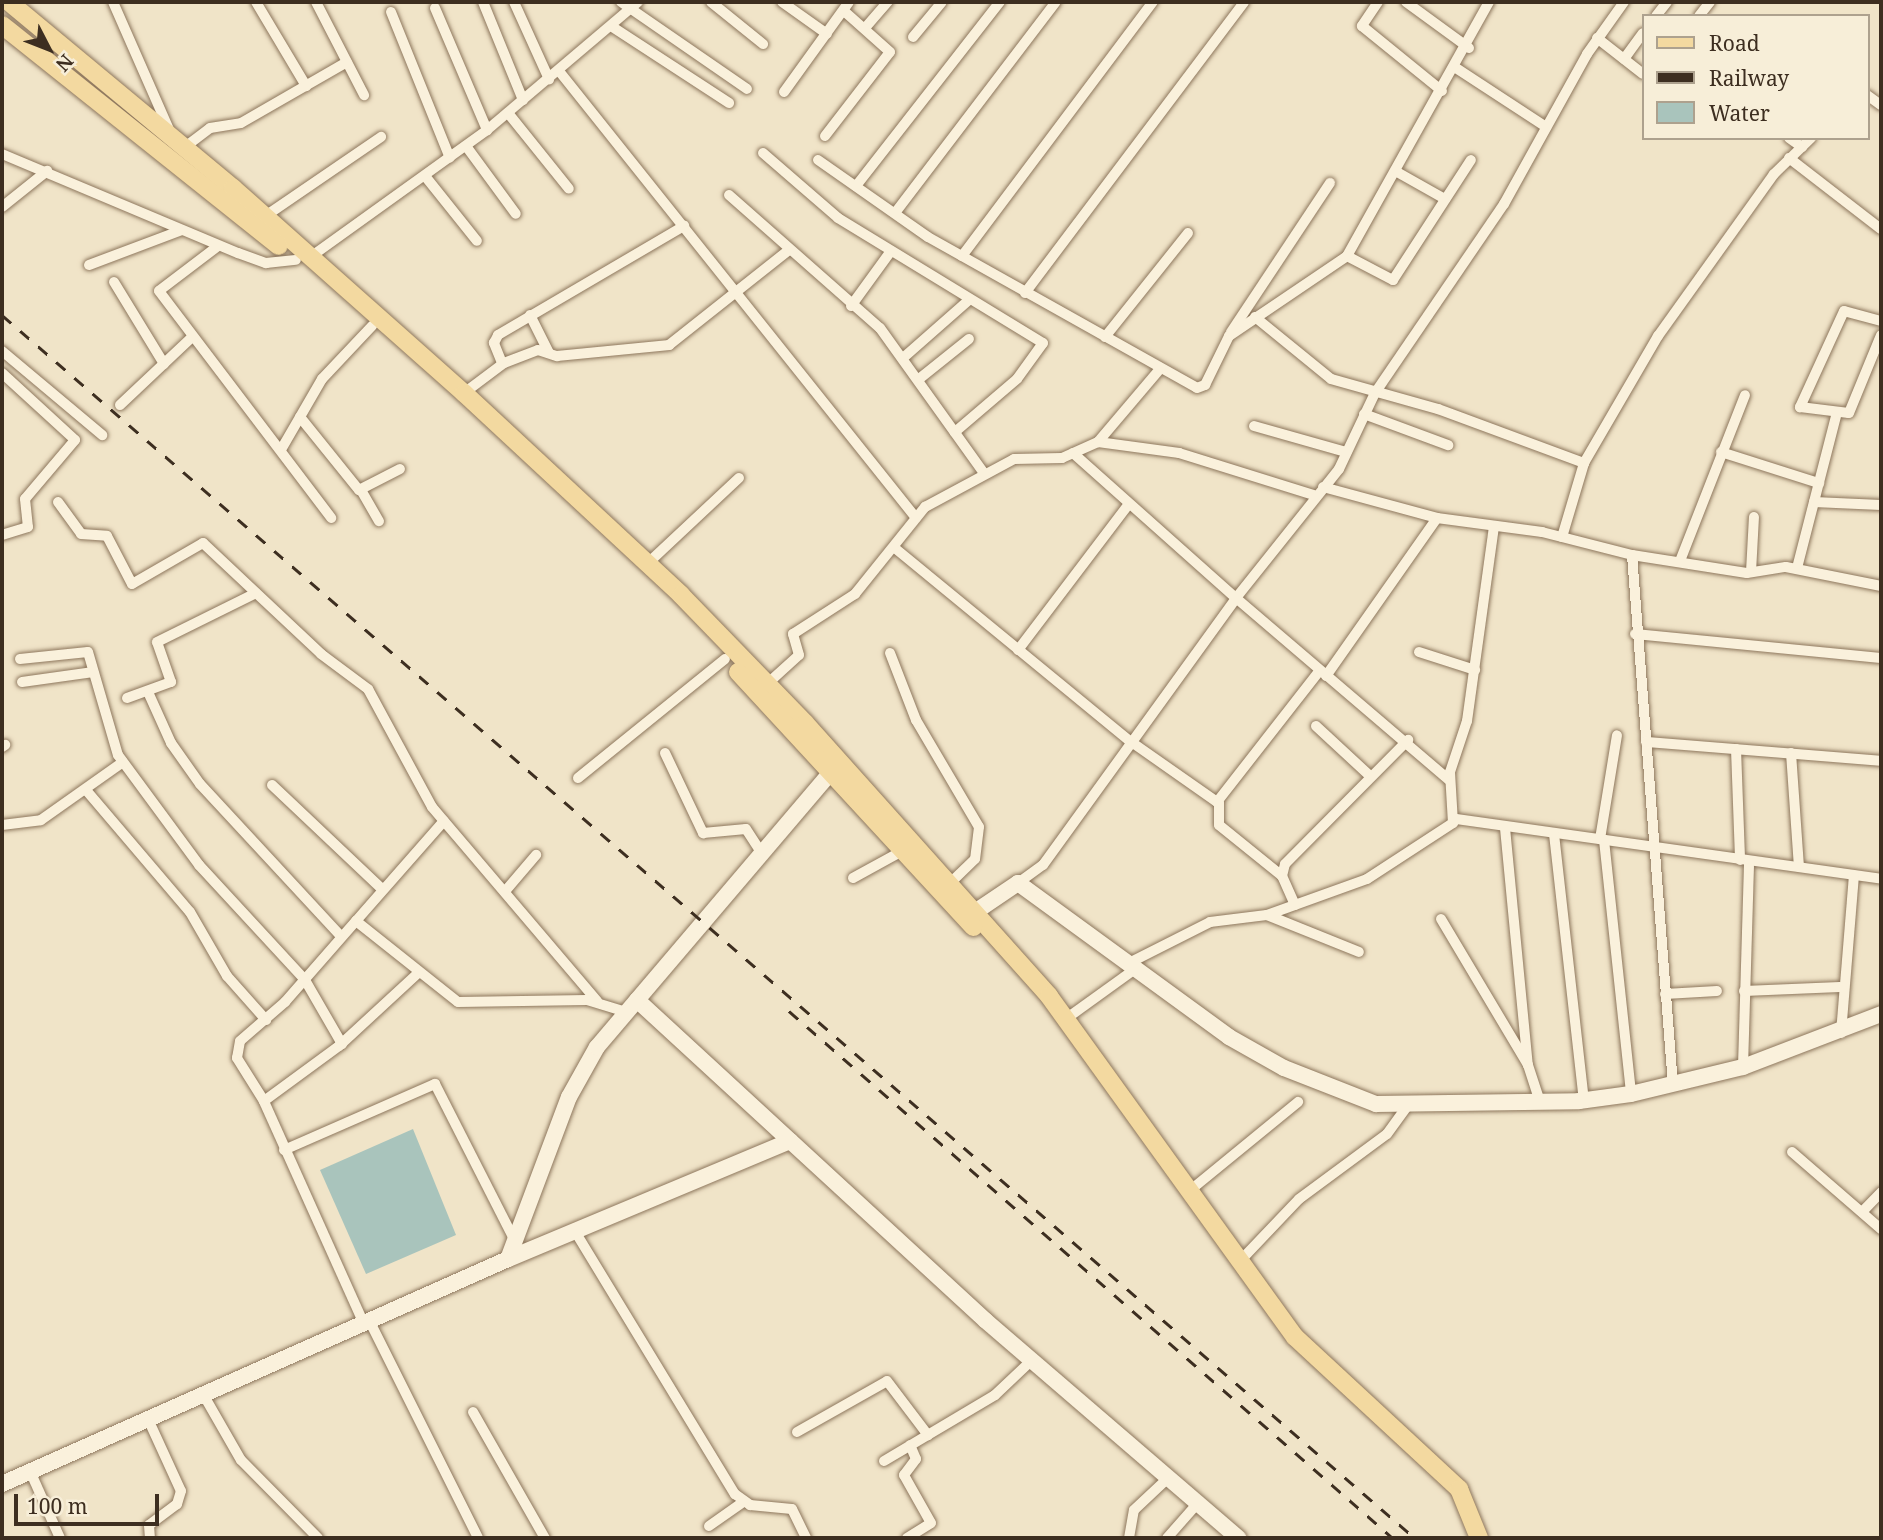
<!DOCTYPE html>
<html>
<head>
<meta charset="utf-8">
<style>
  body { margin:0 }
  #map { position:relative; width:1883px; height:1540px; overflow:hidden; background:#f0e4c8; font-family:"Noto Serif",serif }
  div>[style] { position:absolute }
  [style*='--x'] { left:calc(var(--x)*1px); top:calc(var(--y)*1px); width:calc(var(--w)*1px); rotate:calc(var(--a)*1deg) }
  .water>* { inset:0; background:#a9c4bc }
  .roads { filter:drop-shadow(0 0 2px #8d765c) drop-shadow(0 0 2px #8d765c) }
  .street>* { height:10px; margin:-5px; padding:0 5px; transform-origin:5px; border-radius:5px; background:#faf1dc }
  .secondary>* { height:16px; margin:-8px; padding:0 8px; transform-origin:8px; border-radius:8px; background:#faf1dc }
  .primary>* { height:18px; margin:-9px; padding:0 9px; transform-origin:9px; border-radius:9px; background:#f3d9a0 }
  .rail>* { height:2.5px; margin-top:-1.25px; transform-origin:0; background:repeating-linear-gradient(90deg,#3d2e20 0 12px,transparent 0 24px) }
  span { translate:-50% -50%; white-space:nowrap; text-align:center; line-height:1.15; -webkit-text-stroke:6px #f7eed8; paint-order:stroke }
  .frame { position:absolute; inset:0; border:4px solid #3d2e20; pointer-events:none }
  .legend { position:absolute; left:1642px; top:14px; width:228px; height:126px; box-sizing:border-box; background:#f7eed8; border:2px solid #ada18e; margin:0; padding:9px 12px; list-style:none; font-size:21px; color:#3d2e20 }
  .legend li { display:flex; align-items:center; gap:14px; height:35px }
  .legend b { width:35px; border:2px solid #ada18e }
  .north { position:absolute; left:14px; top:14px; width:70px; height:70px; -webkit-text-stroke:5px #f7eed8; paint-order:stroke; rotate:132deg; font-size:19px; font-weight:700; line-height:28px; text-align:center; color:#3d2e20 }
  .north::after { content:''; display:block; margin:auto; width:24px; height:32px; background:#3d2e20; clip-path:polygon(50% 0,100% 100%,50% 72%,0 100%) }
  .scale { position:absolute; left:14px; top:1494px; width:145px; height:32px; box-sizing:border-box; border:4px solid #3d2e20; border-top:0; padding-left:9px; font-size:21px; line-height:24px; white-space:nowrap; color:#3d2e20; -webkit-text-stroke:5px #f7eed8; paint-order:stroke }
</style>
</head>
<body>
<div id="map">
  <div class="water">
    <div style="clip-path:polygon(413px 1129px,456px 1235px,366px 1274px,320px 1170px)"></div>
  </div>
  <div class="roads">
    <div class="street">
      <div style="--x:113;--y:2;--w:144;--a:66.3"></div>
      <div style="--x:256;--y:2;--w:98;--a:59.2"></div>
      <div style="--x:316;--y:2;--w:105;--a:62.7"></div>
      <div style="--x:483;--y:2;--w:106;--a:67.8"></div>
      <div style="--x:514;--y:2;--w:85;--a:65.6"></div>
      <div style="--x:621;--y:2;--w:153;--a:34.6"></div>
      <div style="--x:711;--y:2;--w:67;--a:38.9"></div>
      <div style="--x:782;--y:2;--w:55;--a:35.4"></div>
      <div style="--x:1378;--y:2;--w:29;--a:124"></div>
      <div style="--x:1362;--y:26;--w:103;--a:39.1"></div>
      <div style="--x:1406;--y:2;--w:78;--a:36.1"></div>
      <div style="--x:435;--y:8;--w:133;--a:66.9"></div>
      <div style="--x:391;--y:12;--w:157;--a:68"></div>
      <div style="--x:1656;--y:16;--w:18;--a:-52"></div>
      <div style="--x:1699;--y:16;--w:18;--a:-52"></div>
      <div style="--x:611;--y:26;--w:141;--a:33.1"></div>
      <div style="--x:865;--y:28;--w:35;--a:-49"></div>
      <div style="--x:913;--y:37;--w:45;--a:-50.4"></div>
      <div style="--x:1597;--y:38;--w:58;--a:38"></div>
      <div style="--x:1624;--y:59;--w:32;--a:-54"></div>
      <div style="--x:1456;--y:68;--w:108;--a:33.2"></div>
      <div style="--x:559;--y:71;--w:572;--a:51.39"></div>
      <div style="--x:784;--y:92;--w:111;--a:-54.2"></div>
      <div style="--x:1867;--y:95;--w:17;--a:36"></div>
      <div style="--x:508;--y:113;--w:97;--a:51.2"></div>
      <div style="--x:825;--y:136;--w:106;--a:-52.3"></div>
      <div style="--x:890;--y:52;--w:62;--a:-138.3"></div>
      <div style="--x:1789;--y:138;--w:16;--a:35"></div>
      <div style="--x:466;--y:146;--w:84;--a:53.7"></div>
      <div style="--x:185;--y:147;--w:31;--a:-37"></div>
      <div style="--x:210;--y:128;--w:31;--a:-9"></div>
      <div style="--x:241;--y:123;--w:122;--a:-29.9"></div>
      <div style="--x:763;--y:153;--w:99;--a:40.9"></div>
      <div style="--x:838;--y:218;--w:240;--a:31.4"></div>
      <div style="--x:1043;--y:343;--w:44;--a:125.8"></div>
      <div style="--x:1017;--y:379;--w:82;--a:139.5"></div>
      <div style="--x:2;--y:154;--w:256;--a:22.8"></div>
      <div style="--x:238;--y:253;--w:30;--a:20"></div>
      <div style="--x:266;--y:263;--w:30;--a:-6"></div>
      <div style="--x:1789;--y:158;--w:116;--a:37.7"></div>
      <div style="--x:818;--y:160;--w:134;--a:35"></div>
      <div style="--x:928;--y:237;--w:308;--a:29.3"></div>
      <div style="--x:1197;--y:388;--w:9;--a:-21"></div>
      <div style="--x:1205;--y:385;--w:55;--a:-63.9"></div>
      <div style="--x:1229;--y:336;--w:143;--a:-34.1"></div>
      <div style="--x:1347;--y:256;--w:291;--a:-60.8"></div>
      <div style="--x:1397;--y:172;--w:55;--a:29.4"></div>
      <div style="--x:425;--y:176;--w:83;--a:51.3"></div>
      <div style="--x:856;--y:186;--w:234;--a:-52"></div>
      <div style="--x:729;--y:195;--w:201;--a:41.4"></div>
      <div style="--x:880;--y:328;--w:177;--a:54.4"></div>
      <div style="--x:2;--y:207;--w:58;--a:-38.7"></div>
      <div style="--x:895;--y:213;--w:265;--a:-52.7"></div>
      <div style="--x:264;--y:217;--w:142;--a:-34.4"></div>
      <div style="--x:218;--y:246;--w:74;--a:142.7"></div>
      <div style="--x:159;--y:291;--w:285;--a:52.8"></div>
      <div style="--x:962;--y:256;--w:318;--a:-53.1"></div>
      <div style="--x:1347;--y:256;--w:52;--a:27.6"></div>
      <div style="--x:1393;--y:280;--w:143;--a:-57"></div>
      <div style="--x:309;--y:258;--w:219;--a:-35.7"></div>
      <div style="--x:487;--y:130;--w:198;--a:-40.3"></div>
      <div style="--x:89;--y:265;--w:99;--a:-20.6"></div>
      <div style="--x:114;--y:282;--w:96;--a:58.6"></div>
      <div style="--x:1025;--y:293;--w:364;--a:-53"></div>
      <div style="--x:851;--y:306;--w:68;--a:-54"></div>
      <div style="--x:530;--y:315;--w:42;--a:63.4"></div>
      <div style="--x:1255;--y:317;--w:98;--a:39.2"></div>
      <div style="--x:1331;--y:379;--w:111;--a:15.7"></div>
      <div style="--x:1438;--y:409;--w:156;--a:20.3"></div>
      <div style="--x:1881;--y:321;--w:38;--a:-165"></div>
      <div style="--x:1844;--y:311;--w:106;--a:114.6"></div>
      <div style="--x:1800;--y:407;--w:49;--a:7"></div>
      <div style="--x:1849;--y:413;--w:84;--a:-67.7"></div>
      <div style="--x:1231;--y:332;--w:179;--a:-56.4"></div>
      <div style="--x:1105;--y:337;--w:133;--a:-51.4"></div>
      <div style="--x:2;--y:351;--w:131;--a:40"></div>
      <div style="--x:903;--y:358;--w:89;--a:-41.4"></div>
      <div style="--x:502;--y:363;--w:22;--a:-112"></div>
      <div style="--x:494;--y:343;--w:9;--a:-63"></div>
      <div style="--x:498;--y:335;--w:216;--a:-30.4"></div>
      <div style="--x:2;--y:373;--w:99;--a:42.5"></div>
      <div style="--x:75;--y:440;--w:77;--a:130.3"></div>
      <div style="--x:25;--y:499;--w:28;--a:84"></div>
      <div style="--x:28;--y:527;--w:27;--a:163"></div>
      <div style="--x:919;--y:379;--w:64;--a:-38.7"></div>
      <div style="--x:464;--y:393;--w:50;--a:-36.9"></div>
      <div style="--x:504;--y:363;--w:36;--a:-21"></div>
      <div style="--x:538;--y:350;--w:20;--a:18"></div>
      <div style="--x:557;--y:356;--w:113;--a:-5.6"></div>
      <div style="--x:669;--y:345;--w:153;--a:-38.4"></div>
      <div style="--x:120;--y:405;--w:96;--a:-43.3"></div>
      <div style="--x:1364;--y:414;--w:90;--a:20.3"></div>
      <div style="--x:300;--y:417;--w:94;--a:51.1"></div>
      <div style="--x:359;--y:490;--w:46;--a:-27.1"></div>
      <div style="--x:1254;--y:426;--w:96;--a:15.8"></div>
      <div style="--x:1098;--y:442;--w:82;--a:7.7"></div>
      <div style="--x:1179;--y:453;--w:141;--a:17.3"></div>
      <div style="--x:282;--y:448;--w:80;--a:-59.9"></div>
      <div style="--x:322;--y:379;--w:73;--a:-46.7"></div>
      <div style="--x:1721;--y:452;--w:103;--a:17.6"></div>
      <div style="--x:1073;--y:453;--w:218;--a:41.7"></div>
      <div style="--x:1236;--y:598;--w:165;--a:-51.4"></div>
      <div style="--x:1339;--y:469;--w:84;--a:-64.7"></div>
      <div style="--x:1375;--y:393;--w:229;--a:-55.7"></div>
      <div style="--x:1504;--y:204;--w:171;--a:-61"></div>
      <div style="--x:1587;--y:54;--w:64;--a:-54.6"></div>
      <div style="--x:1323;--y:487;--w:118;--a:15.2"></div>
      <div style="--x:1437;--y:518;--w:106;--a:7.6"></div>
      <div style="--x:1542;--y:532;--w:93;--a:14.3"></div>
      <div style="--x:1632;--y:555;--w:116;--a:8.9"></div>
      <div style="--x:1747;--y:573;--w:39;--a:-9"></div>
      <div style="--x:1786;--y:567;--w:97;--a:11.3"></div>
      <div style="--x:361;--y:490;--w:36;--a:60"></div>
      <div style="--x:58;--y:502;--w:39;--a:54"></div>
      <div style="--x:81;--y:534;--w:26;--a:4"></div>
      <div style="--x:107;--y:536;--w:54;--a:62.5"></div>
      <div style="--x:132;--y:584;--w:82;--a:-30"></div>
      <div style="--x:203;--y:543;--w:162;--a:43.2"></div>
      <div style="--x:321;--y:654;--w:59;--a:36.7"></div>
      <div style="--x:368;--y:689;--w:134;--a:61.5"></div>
      <div style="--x:432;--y:807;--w:255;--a:49.6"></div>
      <div style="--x:1814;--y:502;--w:67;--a:2.6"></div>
      <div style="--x:1562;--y:537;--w:77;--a:-73.4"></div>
      <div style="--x:1584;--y:463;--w:147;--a:-59.8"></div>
      <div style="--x:1658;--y:336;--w:199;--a:-54.4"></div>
      <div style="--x:1774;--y:174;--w:52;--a:-44.2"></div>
      <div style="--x:896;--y:549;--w:303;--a:39.4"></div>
      <div style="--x:1130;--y:741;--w:106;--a:35"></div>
      <div style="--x:1217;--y:802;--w:167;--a:-52"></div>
      <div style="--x:1632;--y:555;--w:533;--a:85.58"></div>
      <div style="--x:1680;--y:561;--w:178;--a:-68.6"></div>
      <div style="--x:647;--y:564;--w:126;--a:-43.1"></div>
      <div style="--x:1797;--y:568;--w:157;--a:-75.6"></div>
      <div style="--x:1751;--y:572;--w:55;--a:-86.9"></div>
      <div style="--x:1635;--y:634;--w:247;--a:5.6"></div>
      <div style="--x:1018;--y:650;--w:183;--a:-52.8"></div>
      <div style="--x:1419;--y:652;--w:59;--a:17.8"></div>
      <div style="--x:890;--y:653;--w:72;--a:68.8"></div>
      <div style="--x:916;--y:720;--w:124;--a:59.5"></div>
      <div style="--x:979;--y:827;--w:32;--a:97"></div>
      <div style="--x:975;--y:859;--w:35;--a:136"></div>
      <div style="--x:20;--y:659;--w:68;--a:-5.9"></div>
      <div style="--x:88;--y:652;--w:107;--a:73.8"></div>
      <div style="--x:118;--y:755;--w:137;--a:53.6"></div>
      <div style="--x:199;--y:865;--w:156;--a:47.3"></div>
      <div style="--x:305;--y:980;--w:74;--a:60"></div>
      <div style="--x:1326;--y:676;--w:193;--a:-54.9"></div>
      <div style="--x:22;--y:682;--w:72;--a:-8"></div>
      <div style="--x:767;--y:684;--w:43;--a:-42.2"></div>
      <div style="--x:799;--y:655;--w:22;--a:-106"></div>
      <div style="--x:793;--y:634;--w:74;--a:-32.8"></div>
      <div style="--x:855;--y:594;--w:112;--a:-51.2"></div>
      <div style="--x:925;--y:507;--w:101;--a:-28.3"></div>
      <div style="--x:1014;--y:459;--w:48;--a:-1.2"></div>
      <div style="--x:1062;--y:458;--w:39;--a:-24"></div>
      <div style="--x:1098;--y:442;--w:96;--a:-49.7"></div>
      <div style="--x:148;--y:692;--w:56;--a:65.7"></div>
      <div style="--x:171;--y:743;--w:50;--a:54.7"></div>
      <div style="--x:200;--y:784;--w:207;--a:47.2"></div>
      <div style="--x:127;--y:698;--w:47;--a:-20"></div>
      <div style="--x:171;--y:682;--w:42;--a:-109.3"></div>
      <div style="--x:157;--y:642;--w:110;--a:-26.3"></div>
      <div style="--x:1316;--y:726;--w:74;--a:42.8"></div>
      <div style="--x:1646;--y:742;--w:236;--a:4.6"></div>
      <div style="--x:2;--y:747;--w:4;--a:-34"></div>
      <div style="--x:1736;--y:749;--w:111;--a:87.9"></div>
      <div style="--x:665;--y:753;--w:89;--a:64.6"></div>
      <div style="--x:703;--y:833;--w:43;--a:-5.3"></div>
      <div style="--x:746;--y:829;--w:31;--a:57"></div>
      <div style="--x:1791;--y:753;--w:114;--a:86"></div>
      <div style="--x:578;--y:778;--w:189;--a:-39"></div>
      <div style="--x:272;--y:785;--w:151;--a:43.4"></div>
      <div style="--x:86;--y:790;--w:160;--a:49.6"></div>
      <div style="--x:190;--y:912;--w:74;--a:60"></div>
      <div style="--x:227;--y:976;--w:59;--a:48.4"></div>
      <div style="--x:1219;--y:802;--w:23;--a:90"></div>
      <div style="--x:1219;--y:825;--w:81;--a:39"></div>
      <div style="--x:1456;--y:819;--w:429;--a:8"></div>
      <div style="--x:2;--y:825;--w:39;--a:-7"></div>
      <div style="--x:41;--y:820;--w:100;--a:-35.3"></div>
      <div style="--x:1505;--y:828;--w:238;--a:84.5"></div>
      <div style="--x:1554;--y:834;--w:269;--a:83.6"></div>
      <div style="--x:1600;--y:839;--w:105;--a:-80.7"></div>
      <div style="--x:1604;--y:840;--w:255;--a:83.9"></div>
      <div style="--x:853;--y:878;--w:58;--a:-28.8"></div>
      <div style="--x:1018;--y:883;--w:31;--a:-36"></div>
      <div style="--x:1043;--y:865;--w:329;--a:-54.1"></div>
      <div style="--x:1236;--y:598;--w:280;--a:40.5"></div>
      <div style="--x:507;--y:889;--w:45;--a:-49.5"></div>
      <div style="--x:1295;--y:905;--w:32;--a:-114"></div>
      <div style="--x:1282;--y:876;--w:12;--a:-76"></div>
      <div style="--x:1285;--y:864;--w:175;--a:-45.2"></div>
      <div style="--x:1267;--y:915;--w:99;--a:21.9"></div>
      <div style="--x:1441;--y:919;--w:170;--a:59.2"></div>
      <div style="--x:1528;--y:1065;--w:38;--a:72"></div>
      <div style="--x:356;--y:921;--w:133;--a:-48.7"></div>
      <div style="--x:1129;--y:963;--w:91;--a:-26.8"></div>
      <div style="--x:1210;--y:922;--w:57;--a:-7"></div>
      <div style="--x:1267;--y:915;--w:106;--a:-19.8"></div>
      <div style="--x:1367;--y:879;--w:103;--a:-33.1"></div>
      <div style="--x:1453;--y:823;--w:51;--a:-93.4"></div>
      <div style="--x:1450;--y:772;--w:54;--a:-71.6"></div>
      <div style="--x:1467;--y:721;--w:196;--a:-82.1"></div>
      <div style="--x:1744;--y:991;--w:96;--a:-2.4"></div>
      <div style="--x:1665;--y:994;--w:52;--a:-3.3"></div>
      <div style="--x:1063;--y:1021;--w:89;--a:-35.8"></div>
      <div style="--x:1841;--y:1033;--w:158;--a:-85.3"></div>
      <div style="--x:1743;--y:1067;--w:205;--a:-88.3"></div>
      <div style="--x:264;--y:1101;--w:93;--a:-36.3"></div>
      <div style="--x:339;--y:1046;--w:106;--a:-42.7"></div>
      <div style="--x:284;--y:1150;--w:165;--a:-23.6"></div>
      <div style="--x:435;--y:1084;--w:178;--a:63"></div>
      <div style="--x:1792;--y:1152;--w:118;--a:40.9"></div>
      <div style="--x:1193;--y:1188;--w:136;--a:-39.3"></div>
      <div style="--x:1862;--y:1212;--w:28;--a:-46"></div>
      <div style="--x:576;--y:1233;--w:306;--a:58.7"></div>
      <div style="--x:735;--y:1494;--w:19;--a:36"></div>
      <div style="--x:750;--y:1505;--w:42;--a:5.4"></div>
      <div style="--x:792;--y:1509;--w:32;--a:64"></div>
      <div style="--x:1241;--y:1260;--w:84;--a:-46.4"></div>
      <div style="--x:1299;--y:1199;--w:109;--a:-36.5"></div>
      <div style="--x:1387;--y:1134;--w:34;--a:-54"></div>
      <div style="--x:370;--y:1322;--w:241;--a:63.4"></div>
      <div style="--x:364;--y:1324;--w:244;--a:-114.2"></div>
      <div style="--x:264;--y:1101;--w:51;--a:-122.1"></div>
      <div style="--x:237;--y:1058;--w:17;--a:-80"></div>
      <div style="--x:240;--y:1041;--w:60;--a:-40.9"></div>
      <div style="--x:285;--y:1002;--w:108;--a:-48.8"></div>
      <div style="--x:356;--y:921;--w:130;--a:38.5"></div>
      <div style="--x:458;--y:1002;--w:129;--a:-0.9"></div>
      <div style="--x:587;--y:1000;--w:41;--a:17.1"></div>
      <div style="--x:203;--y:1394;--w:76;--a:60.1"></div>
      <div style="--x:241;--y:1460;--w:110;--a:45.4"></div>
      <div style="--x:473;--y:1412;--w:145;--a:60.3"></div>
      <div style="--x:148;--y:1419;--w:79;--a:65.4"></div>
      <div style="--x:181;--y:1491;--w:14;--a:107"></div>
      <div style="--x:177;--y:1504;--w:35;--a:143"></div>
      <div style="--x:149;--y:1525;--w:13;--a:86"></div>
      <div style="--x:797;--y:1432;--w:103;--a:-29.5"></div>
      <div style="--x:887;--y:1381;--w:68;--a:52.8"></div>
      <div style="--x:884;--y:1461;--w:129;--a:-30.7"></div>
      <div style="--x:995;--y:1395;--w:50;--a:-43.4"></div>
      <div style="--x:30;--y:1471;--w:73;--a:65.9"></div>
      <div style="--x:709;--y:1526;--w:42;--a:-35.2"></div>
      <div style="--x:907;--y:1538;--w:28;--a:-32"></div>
      <div style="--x:931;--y:1523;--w:55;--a:-119.4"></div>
      <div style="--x:904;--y:1475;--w:20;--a:-53"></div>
      <div style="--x:916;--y:1459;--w:15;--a:-113"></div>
      <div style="--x:1129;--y:1538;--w:28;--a:-80"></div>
      <div style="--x:1134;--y:1510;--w:47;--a:-43.3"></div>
      <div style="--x:1167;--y:1538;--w:45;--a:-48.6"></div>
    </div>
    <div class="secondary">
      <div style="--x:975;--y:912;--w:52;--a:-34"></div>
      <div style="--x:1018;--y:883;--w:261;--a:36.1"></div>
      <div style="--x:1229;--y:1037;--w:63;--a:29.4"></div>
      <div style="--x:1284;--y:1068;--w:99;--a:21.4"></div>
      <div style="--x:1376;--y:1104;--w:203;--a:-0.8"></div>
      <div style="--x:1579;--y:1101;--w:52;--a:-7.7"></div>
      <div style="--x:1631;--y:1094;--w:115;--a:-13.6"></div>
      <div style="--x:1743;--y:1067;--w:148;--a:-21"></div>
      <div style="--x:637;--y:1000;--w:474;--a:42.6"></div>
      <div style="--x:986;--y:1321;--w:333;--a:40.7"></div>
      <div style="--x:508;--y:1259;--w:306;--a:-22.7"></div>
      <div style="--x:2;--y:1484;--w:554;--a:-23.97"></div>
      <div style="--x:508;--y:1259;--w:173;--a:-69.4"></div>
      <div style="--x:569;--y:1097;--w:57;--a:-60.8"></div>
      <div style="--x:597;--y:1047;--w:373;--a:-49.6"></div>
    </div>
    <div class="primary">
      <div style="--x:9;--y:2;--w:291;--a:39.7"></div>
      <div style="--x:233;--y:188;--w:309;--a:41.6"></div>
      <div style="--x:464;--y:393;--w:296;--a:42.9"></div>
      <div style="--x:681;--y:595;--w:178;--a:45.9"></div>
      <div style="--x:805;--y:723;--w:366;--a:48.2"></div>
      <div style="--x:1049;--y:996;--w:420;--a:54.2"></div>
      <div style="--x:1295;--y:1337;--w:224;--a:42.8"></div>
      <div style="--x:1459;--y:1489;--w:53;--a:67.8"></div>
      <div style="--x:2;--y:25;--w:354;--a:38.6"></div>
      <div style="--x:738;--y:672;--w:347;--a:47.3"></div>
    </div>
  </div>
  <div class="rail">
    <div style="--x:2;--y:315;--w:1869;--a:40.88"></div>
    <div style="--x:789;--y:1011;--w:802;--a:41.11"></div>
  </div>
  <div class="frame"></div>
  <ul class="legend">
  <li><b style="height:9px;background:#f3d9a0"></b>Road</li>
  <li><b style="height:9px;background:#3d2e20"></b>Railway</li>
  <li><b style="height:19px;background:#a9c4bc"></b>Water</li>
  </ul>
  <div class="north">N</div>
  <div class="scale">100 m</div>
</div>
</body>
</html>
